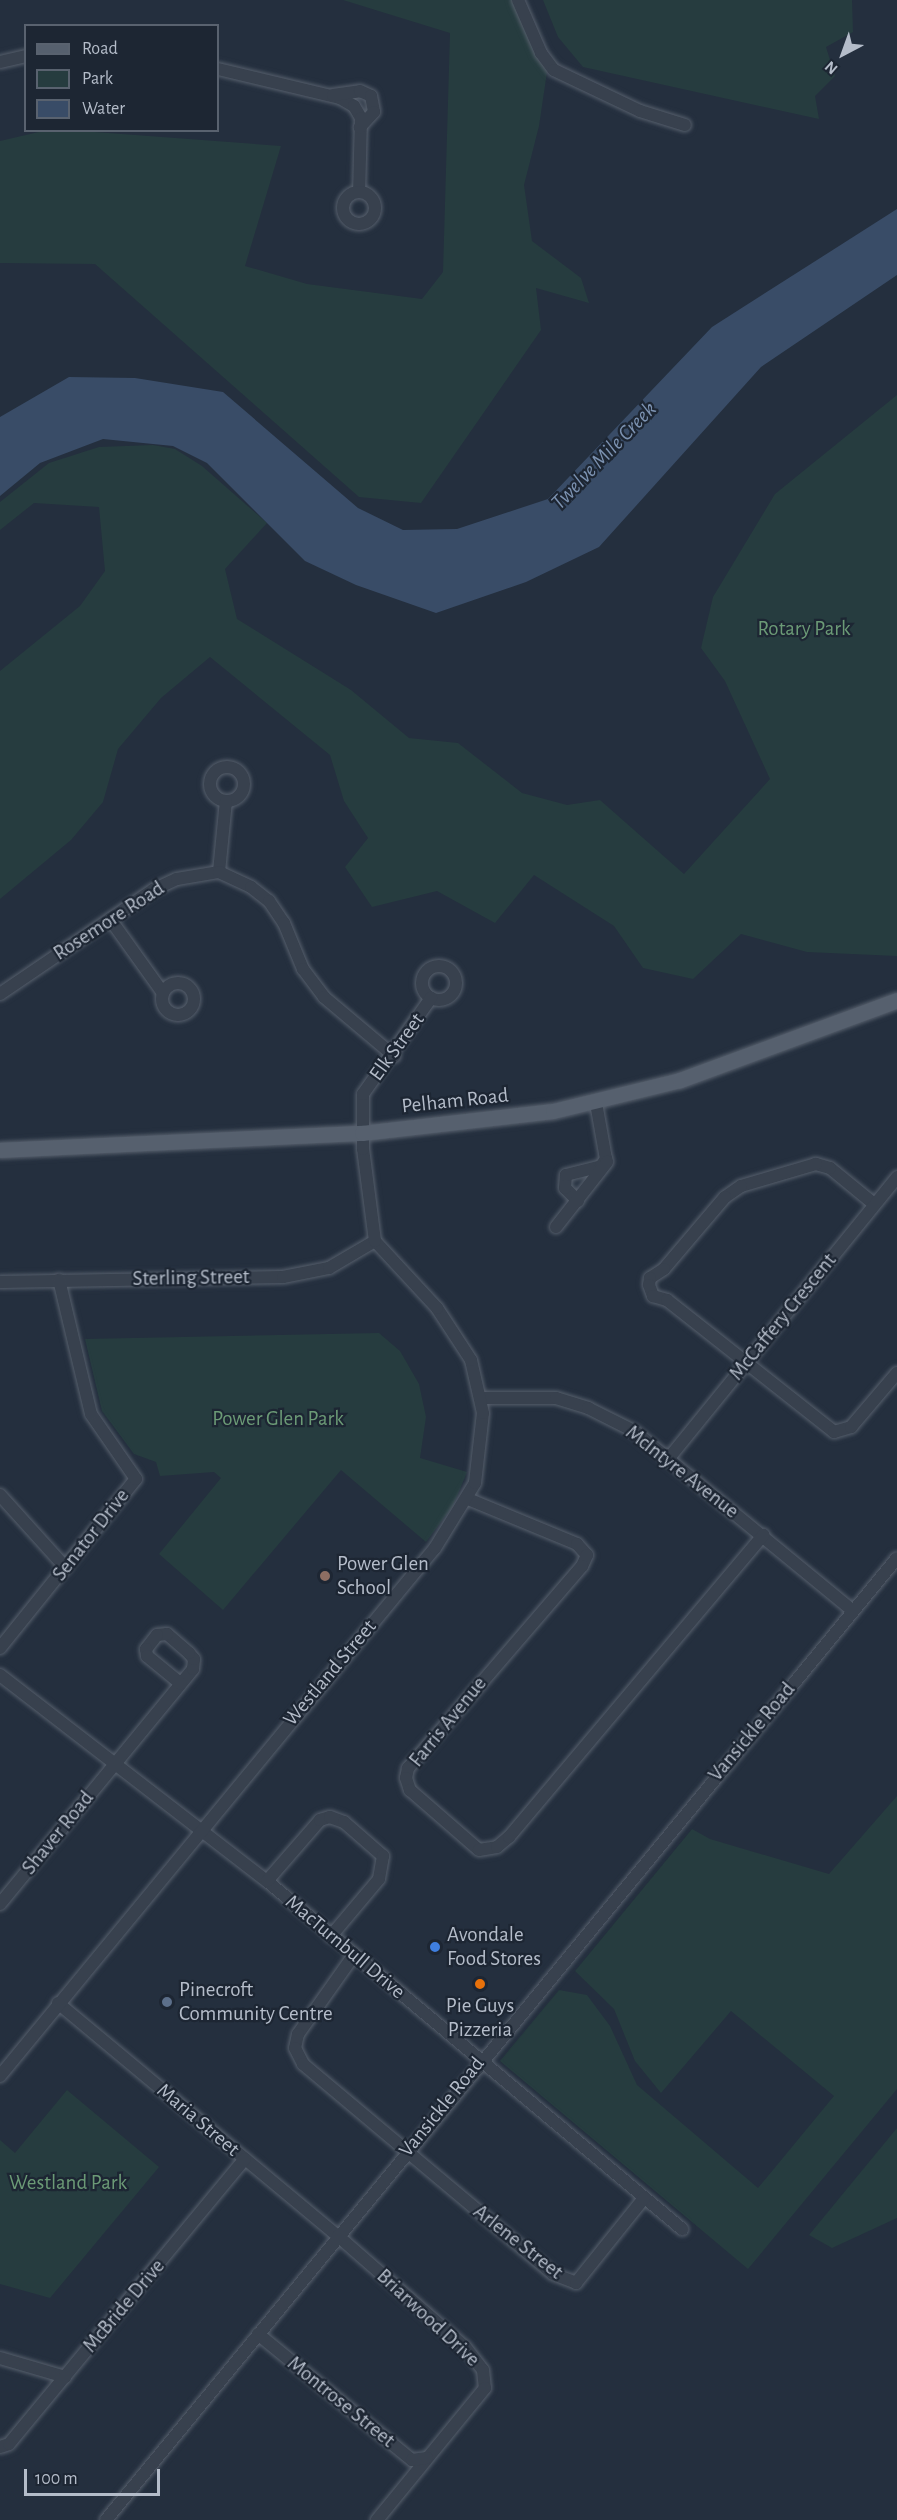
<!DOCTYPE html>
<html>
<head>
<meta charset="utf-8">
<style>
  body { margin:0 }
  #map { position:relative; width:897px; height:2520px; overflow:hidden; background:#242f3e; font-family:"Alegreya Sans",sans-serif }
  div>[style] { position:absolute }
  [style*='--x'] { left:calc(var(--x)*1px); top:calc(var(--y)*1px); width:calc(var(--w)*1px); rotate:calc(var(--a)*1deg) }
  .green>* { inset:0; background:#263c3f }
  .water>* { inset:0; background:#394c67 }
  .roads { filter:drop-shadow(0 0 2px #565f6c) drop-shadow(0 0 2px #565f6c) }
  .minor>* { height:12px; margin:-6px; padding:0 6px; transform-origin:6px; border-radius:6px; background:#38414e }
  .minor>.ring { margin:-6px; padding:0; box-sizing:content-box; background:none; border:12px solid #38414e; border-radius:50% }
  .major>* { height:15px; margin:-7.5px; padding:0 7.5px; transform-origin:7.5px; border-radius:7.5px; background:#56606e }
  .dots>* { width:16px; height:16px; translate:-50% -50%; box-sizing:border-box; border:3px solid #1d2633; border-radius:50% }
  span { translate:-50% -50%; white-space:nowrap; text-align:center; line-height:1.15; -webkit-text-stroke:4.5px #1d2633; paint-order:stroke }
  .park-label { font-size:21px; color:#6b9a76 }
  .street-label { font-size:21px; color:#b4bcc9 }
  .poi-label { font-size:21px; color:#b4bcc9 }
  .left { translate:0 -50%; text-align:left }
  .water-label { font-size:22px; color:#7c92b1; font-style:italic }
  .legend { position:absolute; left:24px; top:24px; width:195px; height:108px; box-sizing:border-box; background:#1d2633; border:2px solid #59626f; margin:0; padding:8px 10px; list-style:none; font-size:18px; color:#b4bcc9 }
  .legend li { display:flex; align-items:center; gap:12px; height:30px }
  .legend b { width:30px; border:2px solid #59626f }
  .north { position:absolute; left:813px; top:24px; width:60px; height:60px; -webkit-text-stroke:4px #1d2633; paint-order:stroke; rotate:221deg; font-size:16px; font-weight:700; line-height:24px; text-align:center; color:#b4bcc9 }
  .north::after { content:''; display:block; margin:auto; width:21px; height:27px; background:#b4bcc9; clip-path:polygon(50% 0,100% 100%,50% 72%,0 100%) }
  .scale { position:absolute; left:24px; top:2469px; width:136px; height:27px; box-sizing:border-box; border:3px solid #b4bcc9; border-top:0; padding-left:8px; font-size:18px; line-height:21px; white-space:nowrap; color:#b4bcc9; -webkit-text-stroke:4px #1d2633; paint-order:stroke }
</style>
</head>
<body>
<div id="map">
  <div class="green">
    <div style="clip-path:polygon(343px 0,516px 0,547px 72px,539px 126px,524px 185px,532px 241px,581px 278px,589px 303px,536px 288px,541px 330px,421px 503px,359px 497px,95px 264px,0 263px,0 141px,43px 131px,68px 130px,281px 146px,245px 266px,307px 284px,422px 299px,443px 272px,450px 33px)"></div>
    <div style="clip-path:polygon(543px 0,852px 0,853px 32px,826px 47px,835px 76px,815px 96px,819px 119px,583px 67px,558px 37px)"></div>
    <div style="clip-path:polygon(897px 395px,897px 956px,807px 952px,741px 934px,693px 979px,643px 968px,614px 926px,534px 875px,495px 923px,437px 891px,372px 907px,345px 867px,368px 838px,344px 801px,330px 755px,210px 657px,161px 698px,118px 749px,103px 802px,71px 840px,0 899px,0 671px,80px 606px,105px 571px,99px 507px,34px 503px,0 530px,0 502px,49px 463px,99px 447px,153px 445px,175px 449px,202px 466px,267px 523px,225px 569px,237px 619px,351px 690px,409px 738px,458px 743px,522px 793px,567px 805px,600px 800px,684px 874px,770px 779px,725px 681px,701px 648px,713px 597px,775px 494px)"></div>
    <div style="clip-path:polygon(379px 1333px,400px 1351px,419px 1384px,426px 1417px,420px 1458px,467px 1472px,453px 1506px,426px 1542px,341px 1470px,223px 1610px,159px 1554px,221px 1478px,214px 1472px,160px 1476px,156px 1462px,134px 1454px,102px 1411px,85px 1339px)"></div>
    <div style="clip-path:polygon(897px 1796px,897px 2089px,748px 2269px,500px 2061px,559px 1990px,587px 1995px,610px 2026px,637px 2085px,758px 2188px,834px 2096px,731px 2011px,661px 2093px,635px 2061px,614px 2009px,575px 1971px,692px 1829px,710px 1839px,829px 1874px)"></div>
    <div style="clip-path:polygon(67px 2090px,159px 2167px,50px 2298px,0 2284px,0 2140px,15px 2153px)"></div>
    <div style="clip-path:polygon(897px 2128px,897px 2218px,832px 2248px,809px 2235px)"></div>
  </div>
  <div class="water">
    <div style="clip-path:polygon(897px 209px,897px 275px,761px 367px,599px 547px,526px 582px,436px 613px,356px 585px,305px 561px,207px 463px,173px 446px,103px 439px,40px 463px,0 496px,0 417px,69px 377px,135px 378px,223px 392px,358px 508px,403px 530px,457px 529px,548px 499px,712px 327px)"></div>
  </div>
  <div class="roads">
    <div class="minor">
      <div style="--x:518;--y:0;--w:58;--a:66.5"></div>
      <div style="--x:541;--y:53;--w:21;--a:53"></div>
      <div style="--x:554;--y:70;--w:95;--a:25.5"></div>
      <div style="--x:640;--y:111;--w:47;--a:17.3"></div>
      <div style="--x:0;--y:62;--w:27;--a:-13"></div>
      <div style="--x:218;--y:69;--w:125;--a:13.4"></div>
      <div style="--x:340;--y:98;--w:16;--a:30"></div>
      <div style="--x:354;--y:106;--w:14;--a:60"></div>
      <div style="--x:361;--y:118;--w:74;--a:91.5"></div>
      <div style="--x:333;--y:95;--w:27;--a:-8"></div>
      <div style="--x:360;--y:91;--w:12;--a:24"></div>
      <div style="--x:371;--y:96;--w:16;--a:79"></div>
      <div style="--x:374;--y:112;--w:21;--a:133"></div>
      <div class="ring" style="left:343px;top:192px;width:20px;height:20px"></div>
      <div class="ring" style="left:210px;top:767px;width:22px;height:22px"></div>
      <div style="--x:219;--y:872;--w:71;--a:-84.4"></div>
      <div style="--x:110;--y:919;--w:91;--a:54.4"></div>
      <div class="ring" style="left:422px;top:966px;width:22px;height:22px"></div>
      <div class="ring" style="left:162px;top:983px;width:20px;height:20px"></div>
      <div style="--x:0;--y:994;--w:185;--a:-34.2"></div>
      <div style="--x:153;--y:890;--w:26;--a:-25"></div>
      <div style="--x:177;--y:879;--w:43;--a:-9.5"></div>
      <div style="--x:219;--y:872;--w:35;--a:25"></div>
      <div style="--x:251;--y:887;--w:23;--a:38"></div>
      <div style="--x:269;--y:901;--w:27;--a:56"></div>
      <div style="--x:284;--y:923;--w:50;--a:67.6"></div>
      <div style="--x:303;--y:969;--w:35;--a:53"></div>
      <div style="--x:324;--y:997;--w:92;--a:40.1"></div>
      <div style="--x:578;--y:1201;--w:18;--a:-135"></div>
      <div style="--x:565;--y:1188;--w:13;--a:-86"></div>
      <div style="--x:566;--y:1175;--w:36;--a:-14"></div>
      <div style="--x:601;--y:1166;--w:9;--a:-54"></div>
      <div style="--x:606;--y:1159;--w:57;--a:-100.1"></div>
      <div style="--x:874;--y:1204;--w:57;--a:-140.7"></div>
      <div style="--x:830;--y:1168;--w:15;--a:-164"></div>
      <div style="--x:816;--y:1164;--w:78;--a:163.7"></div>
      <div style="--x:741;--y:1186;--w:19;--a:145"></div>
      <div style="--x:725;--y:1197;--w:94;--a:130.3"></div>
      <div style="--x:664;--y:1269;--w:17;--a:147"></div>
      <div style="--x:650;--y:1278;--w:7;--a:98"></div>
      <div style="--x:649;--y:1285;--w:12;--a:70"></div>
      <div style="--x:653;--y:1296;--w:15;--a:16"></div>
      <div style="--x:667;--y:1300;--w:213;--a:38.3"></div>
      <div style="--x:834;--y:1432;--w:18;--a:-16"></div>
      <div style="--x:851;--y:1427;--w:71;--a:-49.6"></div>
      <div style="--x:556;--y:1227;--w:83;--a:-51.9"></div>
      <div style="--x:0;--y:1282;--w:283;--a:-1"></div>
      <div style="--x:283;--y:1277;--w:47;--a:-11.1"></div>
      <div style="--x:329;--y:1268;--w:53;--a:-30.4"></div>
      <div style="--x:483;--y:1398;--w:73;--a:0"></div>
      <div style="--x:556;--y:1398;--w:34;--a:17"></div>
      <div style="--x:588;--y:1408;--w:51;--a:26.6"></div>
      <div style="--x:634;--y:1431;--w:283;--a:39.4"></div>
      <div style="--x:669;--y:1458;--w:362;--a:-50.9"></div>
      <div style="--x:0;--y:1495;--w:98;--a:47.9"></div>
      <div style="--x:468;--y:1499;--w:118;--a:22.4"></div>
      <div style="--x:577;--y:1544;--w:15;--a:48"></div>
      <div style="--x:587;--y:1555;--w:12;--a:114"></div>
      <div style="--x:582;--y:1566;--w:267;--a:130.7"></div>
      <div style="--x:408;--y:1768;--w:10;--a:101"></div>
      <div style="--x:406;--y:1778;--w:13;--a:72"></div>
      <div style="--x:410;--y:1790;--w:91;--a:41"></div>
      <div style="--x:479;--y:1850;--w:18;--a:-9"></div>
      <div style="--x:497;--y:1847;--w:16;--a:-40"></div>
      <div style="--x:509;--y:1837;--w:395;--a:-49.9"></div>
      <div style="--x:0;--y:1648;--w:217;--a:-51.2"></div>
      <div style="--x:136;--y:1479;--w:79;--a:-124.7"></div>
      <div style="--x:91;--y:1414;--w:138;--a:-103.4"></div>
      <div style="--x:0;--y:1675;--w:337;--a:37.7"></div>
      <div style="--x:267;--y:1881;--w:542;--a:39.98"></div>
      <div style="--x:267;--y:1881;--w:81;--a:-49"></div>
      <div style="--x:320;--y:1820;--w:10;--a:-17"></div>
      <div style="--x:330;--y:1817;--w:15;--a:20"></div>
      <div style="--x:344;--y:1822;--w:52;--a:41.1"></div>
      <div style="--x:383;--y:1856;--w:23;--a:100"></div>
      <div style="--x:379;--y:1879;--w:75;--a:130.1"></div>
      <div style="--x:0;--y:1904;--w:304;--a:-50.6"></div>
      <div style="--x:193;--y:1669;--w:10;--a:-84"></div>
      <div style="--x:194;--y:1659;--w:8;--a:-130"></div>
      <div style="--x:189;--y:1653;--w:29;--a:-139"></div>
      <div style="--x:167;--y:1634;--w:10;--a:174"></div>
      <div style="--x:157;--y:1635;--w:18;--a:128"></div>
      <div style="--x:146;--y:1649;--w:7;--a:82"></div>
      <div style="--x:147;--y:1656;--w:43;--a:39.3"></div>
      <div style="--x:354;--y:1955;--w:97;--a:125.3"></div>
      <div style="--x:298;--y:2034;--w:14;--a:102"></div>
      <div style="--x:295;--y:2048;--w:18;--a:63"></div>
      <div style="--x:303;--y:2064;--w:326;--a:40"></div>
      <div style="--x:553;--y:2274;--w:25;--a:21"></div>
      <div style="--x:576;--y:2283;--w:109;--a:-51.3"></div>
      <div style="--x:58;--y:2003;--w:364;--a:39.8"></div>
      <div style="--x:338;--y:2236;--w:169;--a:41.2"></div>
      <div style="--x:465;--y:2347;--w:29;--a:52"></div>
      <div style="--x:483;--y:2370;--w:18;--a:84"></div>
      <div style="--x:485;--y:2388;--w:171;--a:129.3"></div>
      <div style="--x:0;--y:2076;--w:684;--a:-50.52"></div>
      <div style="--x:435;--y:1548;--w:76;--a:-58.4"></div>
      <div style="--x:475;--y:1483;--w:70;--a:-83.5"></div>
      <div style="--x:483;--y:1413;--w:54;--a:-102.8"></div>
      <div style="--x:471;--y:1360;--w:62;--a:-123.2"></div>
      <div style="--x:437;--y:1308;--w:91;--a:-132.8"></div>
      <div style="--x:375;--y:1241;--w:93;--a:-97.4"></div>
      <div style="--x:363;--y:1149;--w:55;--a:-90"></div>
      <div style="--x:363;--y:1094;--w:118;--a:-54.7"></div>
      <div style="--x:258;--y:2334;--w:199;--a:39.3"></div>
      <div style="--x:412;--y:2460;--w:15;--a:-8"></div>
      <div style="--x:0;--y:2358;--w:68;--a:16.3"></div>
      <div style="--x:0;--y:2447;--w:9;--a:-18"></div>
      <div style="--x:9;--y:2444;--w:370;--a:-50.4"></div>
      <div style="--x:106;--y:2520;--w:1245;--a:-50.57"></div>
    </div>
    <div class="major">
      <div style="--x:0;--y:1150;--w:362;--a:-2.7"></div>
      <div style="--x:362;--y:1133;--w:192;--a:-6.6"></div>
      <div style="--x:553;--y:1111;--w:131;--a:-13.7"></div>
      <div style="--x:680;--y:1080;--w:231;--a:-20.2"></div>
    </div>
  </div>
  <div class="dots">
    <div style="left:325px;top:1576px;background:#8d6e63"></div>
    <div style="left:435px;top:1947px;background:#3f7fe0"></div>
    <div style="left:480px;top:1984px;background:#e8710a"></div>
    <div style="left:167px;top:2002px;background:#5c6f8a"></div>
  </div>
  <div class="park-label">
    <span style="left:804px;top:629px">Rotary Park</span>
    <span style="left:278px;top:1419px">Power Glen Park</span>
    <span style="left:68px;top:2183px">Westland Park</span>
  </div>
  <div class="street-label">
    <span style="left:109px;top:921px;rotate:-33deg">Rosemore Road</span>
    <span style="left:397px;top:1047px;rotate:-54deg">Elk Street</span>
    <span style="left:455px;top:1101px;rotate:-6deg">Pelham Road</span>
    <span style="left:191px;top:1278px;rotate:-1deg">Sterling Street</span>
    <span style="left:783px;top:1317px;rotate:-51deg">McCaffery Crescent</span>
    <span style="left:682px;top:1472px;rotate:38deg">McIntyre Avenue</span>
    <span style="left:91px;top:1535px;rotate:-52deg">Senator Drive</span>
    <span style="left:330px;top:1673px;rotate:-50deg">Westland Street</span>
    <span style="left:448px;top:1722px;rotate:-51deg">Farris Avenue</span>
    <span style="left:752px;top:1732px;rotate:-50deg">Vansickle Road</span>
    <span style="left:58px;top:1833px;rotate:-51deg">Shaver Road</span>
    <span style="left:345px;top:1947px;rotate:40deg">MacTurnbull Drive</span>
    <span style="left:442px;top:2107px;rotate:-51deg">Vansickle Road</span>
    <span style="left:198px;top:2120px;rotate:40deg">Maria Street</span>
    <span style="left:518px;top:2242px;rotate:38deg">Arlene Street</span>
    <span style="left:124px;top:2306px;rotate:-50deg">McBride Drive</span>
    <span style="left:428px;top:2318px;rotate:43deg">Briarwood Drive</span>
    <span style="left:341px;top:2402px;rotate:39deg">Montrose Street</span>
  </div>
  <div class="poi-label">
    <span class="left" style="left:337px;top:1576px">Power Glen<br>School</span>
    <span class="left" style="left:447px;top:1947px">Avondale<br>Food Stores</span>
    <span class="left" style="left:179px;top:2002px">Pinecroft<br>Community Centre</span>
    <span style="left:480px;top:2018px">Pie Guys<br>Pizzeria</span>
  </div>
  <div class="water-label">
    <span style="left:604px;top:456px;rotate:-46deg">Twelve Mile Creek</span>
  </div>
  <ul class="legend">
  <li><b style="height:8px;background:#56606e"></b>Road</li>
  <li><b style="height:16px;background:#263c3f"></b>Park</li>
  <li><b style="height:16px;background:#394c67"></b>Water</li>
  </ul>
  <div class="north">N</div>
  <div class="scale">100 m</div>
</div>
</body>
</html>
